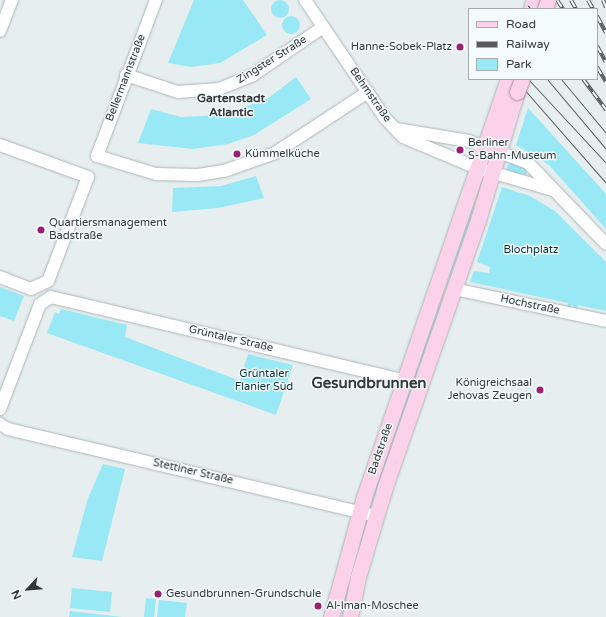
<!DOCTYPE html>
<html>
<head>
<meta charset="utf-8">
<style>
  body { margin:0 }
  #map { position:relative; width:606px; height:617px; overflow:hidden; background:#e6eeef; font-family:"Varela Round",sans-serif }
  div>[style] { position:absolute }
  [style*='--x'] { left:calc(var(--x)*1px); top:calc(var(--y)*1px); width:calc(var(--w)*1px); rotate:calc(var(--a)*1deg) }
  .green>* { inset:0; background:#99e8f5 }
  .round { border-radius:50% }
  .roads { filter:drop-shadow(0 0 1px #adb5b6) drop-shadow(0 0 1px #adb5b6) }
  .minor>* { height:12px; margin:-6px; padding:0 6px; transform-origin:6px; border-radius:6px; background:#fff }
  .major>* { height:15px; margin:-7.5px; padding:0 7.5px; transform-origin:7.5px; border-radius:7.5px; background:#fbd2e9 }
  .tram>* { height:1px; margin:-0.5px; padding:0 0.5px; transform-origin:0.5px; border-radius:0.5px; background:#565a5b }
  .rail>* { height:4px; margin-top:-2px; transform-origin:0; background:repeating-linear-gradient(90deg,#f3fbfd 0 8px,#565a5b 0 16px); box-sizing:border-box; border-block:1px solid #565a5b }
  .bridges { filter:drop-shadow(0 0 1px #b489a1) drop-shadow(0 0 1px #b489a1) }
  .major-bridge>* { height:15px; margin:-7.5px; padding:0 7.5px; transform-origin:7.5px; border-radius:7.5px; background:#fbd2e9 }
  .dots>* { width:11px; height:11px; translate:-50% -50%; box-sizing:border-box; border:2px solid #f3fbfd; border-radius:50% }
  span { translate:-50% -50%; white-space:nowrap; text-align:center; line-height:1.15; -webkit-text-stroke:3px #f3fbfd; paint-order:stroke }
  .poi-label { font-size:11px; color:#353838 }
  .right { translate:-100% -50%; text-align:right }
  .left { translate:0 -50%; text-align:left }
  .street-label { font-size:11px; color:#353838 }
  .park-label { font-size:11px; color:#053137 }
  .neighbourhood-label { font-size:12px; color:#353838; font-weight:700 }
  .district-label { font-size:15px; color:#353838; font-weight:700 }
  .legend { position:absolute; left:468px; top:8px; width:130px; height:72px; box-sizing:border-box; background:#f3fbfd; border:1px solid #a7adae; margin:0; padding:5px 7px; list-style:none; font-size:12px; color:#353838 }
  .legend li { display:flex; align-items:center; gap:8px; height:20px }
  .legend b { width:20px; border:1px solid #a7adae }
  .north { position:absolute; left:8px; top:569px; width:40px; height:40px; -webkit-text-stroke:3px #f3fbfd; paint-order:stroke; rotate:244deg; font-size:11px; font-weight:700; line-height:16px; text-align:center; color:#353838 }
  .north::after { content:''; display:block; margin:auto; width:14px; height:18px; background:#353838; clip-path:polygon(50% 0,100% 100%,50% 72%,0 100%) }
</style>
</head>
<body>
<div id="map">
  <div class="green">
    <div class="round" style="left:271px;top:0;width:18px;height:18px"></div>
    <div style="clip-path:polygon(194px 0,243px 0,267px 35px,220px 63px,191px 67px,168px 63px)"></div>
    <div class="round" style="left:282px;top:16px;width:18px;height:18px"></div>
    <div style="clip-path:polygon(296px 77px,311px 99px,254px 135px,228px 144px,193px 149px,138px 143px,151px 109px,181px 117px,222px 115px,267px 99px)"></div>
    <div style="clip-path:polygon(528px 108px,606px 194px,606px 229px,549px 165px,516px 145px)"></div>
    <div style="clip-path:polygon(510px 160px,527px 170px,526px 175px,506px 171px)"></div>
    <div style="clip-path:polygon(256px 176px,264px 198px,218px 208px,172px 212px,173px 188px,221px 186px)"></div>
    <div style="clip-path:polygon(502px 187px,530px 196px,555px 211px,606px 262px,606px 311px,578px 305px,577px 311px,572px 304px,570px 310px,567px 310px,568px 303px,470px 282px,474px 271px,489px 273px,490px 267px,477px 262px)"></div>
    <div style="clip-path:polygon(470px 206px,475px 208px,450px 276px,447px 274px)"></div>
    <div style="clip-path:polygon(0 287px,24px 296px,14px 321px,0 316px)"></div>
    <div style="clip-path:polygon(437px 302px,443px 304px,423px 363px,418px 361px)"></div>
    <div style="clip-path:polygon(61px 309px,127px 325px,125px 337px,240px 381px,248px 354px,293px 365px,276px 415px,47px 333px,55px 312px,59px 314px)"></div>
    <div style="clip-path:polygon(416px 367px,421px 369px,378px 497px,373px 495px)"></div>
    <div style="clip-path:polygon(103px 464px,125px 469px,102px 561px,72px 557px,88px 498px)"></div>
    <div style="clip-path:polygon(360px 530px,366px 532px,349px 585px,344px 612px,339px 611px)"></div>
    <div style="clip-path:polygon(72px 588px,112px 592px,110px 612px,70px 608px)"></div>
    <div style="clip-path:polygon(146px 598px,156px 599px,154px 617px,144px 617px)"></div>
    <div style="clip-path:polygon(159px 600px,187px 603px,185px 617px,157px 617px)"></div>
    <div style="clip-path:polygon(70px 611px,122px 617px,69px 617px)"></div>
  </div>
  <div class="roads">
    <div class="minor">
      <div style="--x:156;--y:0;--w:167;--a:110.7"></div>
      <div style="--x:97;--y:156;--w:62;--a:17"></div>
      <div style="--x:156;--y:174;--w:42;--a:1.4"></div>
      <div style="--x:198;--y:175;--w:26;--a:-9"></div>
      <div style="--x:224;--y:171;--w:54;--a:-19.4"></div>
      <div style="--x:275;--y:153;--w:111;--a:-33.3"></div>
      <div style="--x:305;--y:0;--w:143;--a:55.9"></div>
      <div style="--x:385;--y:118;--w:26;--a:47"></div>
      <div style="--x:403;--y:137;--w:80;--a:22.7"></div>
      <div style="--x:477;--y:168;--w:79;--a:16.1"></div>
      <div style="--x:0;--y:31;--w:33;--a:-69"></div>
      <div style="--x:126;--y:75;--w:55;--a:18.1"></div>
      <div style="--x:178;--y:92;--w:41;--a:-4.2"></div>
      <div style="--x:219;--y:89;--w:37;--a:-22"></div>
      <div style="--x:253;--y:75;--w:85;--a:-34.4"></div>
      <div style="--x:396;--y:129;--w:74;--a:9.3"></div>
      <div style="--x:469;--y:141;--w:63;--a:20.4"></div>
      <div style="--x:528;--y:163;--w:112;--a:46.1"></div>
      <div style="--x:0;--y:145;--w:94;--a:20"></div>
      <div style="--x:88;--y:177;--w:111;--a:111"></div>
      <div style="--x:48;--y:281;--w:19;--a:155"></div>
      <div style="--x:31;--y:289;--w:33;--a:-159"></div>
      <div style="--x:454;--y:289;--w:155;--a:11.9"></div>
      <div style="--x:0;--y:409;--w:112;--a:-69.1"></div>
      <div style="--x:40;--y:304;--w:13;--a:-32"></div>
      <div style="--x:51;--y:297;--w:362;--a:13.3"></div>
      <div style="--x:0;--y:424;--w:9;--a:32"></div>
      <div style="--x:8;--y:429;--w:370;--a:13.3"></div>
    </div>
    <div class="major">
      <div style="--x:531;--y:9;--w:9;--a:-72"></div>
      <div style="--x:331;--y:617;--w:124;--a:-74.6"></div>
      <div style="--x:364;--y:497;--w:442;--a:-71"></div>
      <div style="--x:350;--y:617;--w:41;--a:-78.7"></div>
      <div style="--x:358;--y:577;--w:94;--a:-73.3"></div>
      <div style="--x:385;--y:487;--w:283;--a:-70.8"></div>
      <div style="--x:478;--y:220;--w:134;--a:-73.1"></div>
    </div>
  </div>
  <div class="tram">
    <div style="--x:515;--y:79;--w:138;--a:48.8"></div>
    <div style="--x:528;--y:79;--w:115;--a:47.1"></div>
    <div style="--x:547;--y:79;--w:92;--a:49.9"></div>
    <div style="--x:561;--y:79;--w:70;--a:50.2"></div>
  </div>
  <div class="rail">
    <div style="--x:542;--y:0;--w:10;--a:61"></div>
    <div style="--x:557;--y:0;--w:11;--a:56"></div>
    <div style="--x:571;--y:0;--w:10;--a:61"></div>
    <div style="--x:588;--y:0;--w:10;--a:61"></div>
    <div style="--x:603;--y:0;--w:8;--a:67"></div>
    <div style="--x:527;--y:7;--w:3;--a:45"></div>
    <div style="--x:597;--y:16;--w:19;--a:62"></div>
    <div style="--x:597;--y:46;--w:18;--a:61"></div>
    <div style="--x:597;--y:67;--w:17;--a:59"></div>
    <div style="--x:583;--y:79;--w:39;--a:53"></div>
  </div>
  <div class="bridges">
    <div class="major-bridge">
      <div style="--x:545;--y:9;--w:9;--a:-72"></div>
      <div style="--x:517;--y:92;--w:14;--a:-69"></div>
    </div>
  </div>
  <div class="dots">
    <div style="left:460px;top:47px;background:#9d1f74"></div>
    <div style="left:460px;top:150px;background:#9d1f74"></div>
    <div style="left:237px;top:154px;background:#9d1f74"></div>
    <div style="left:41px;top:230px;background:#9d1f74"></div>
    <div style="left:540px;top:390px;background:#9d1f74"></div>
    <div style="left:158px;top:594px;background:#9d1f74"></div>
    <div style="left:318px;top:606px;background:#9d1f74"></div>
  </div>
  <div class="poi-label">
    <span class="right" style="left:452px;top:47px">Hanne-Sobek-Platz</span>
    <span class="left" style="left:468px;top:150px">Berliner<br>S-Bahn-Museum</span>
    <span class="left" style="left:245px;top:154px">Kümmelküche</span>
    <span class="left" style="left:49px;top:230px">Quartiersmanagement<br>Badstraße</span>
    <span class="right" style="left:532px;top:390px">Königreichsaal<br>Jehovas Zeugen</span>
    <span class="left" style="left:166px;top:594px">Gesundbrunnen-Grundschule</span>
    <span class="left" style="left:326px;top:606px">Al-Iman-Moschee</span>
  </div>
  <div class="street-label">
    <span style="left:272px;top:60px;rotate:-32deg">Zingster Straße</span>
    <span style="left:126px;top:78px;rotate:-69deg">Bellermannstraße</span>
    <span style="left:370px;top:95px;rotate:55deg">Behmstraße</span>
    <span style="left:530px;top:305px;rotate:12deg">Hochstraße</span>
    <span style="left:231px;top:339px;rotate:13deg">Grüntaler Straße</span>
    <span style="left:381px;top:449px;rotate:-71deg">Badstraße</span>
    <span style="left:193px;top:472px;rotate:13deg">Stettiner Straße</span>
  </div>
  <div class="park-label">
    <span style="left:531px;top:250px">Blochplatz</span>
    <span style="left:264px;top:381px">Grüntaler<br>Flanier Süd</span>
  </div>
  <div class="neighbourhood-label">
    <span style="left:231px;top:106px">Gartenstadt<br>Atlantic</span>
  </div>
  <div class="district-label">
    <span style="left:369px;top:384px">Gesundbrunnen</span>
  </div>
  <ul class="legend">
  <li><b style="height:5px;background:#fbd2e9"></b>Road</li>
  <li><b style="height:5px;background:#565a5b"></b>Railway</li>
  <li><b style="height:11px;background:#99e8f5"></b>Park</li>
  </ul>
  <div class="north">N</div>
</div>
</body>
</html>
